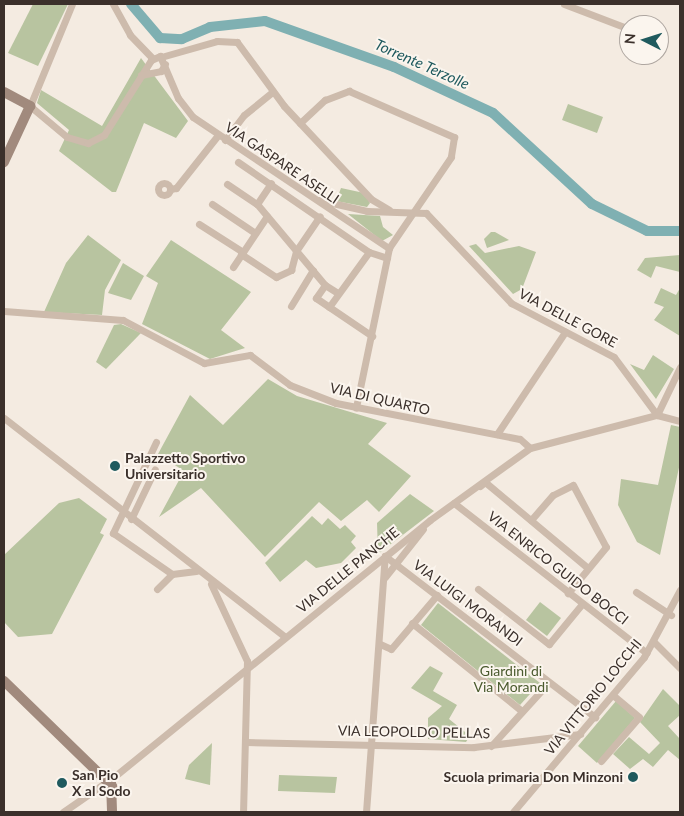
<!DOCTYPE html>
<html>
<head>
<meta charset="utf-8">
<style>
  body { margin:0 }
  #map { position:relative; width:684px; height:816px; overflow:hidden; background:#f4ebe1; font-family:Lato,sans-serif }
  div>[style] { position:absolute }
  [style*='--x'] { left:calc(var(--x)*1px); top:calc(var(--y)*1px); width:calc(var(--w)*1px); rotate:calc(var(--a)*1deg) }
  .green>* { inset:0; background:#b8c4a0 }
  .river>* { height:10px; margin:-5px; padding:0 5px; transform-origin:5px; border-radius:5px; background:#7fb0b2 }
  .street>* { height:7px; margin:-3.5px; padding:0 3.5px; transform-origin:3.5px; border-radius:3.5px; background:#cdbbac }
  .street>.ring { margin:-3.5px; padding:0; box-sizing:content-box; background:none; border:7px solid #cdbbac; border-radius:50% }
  .secondary>* { height:10px; margin:-5px; padding:0 5px; transform-origin:5px; border-radius:5px; background:#a18a7d }
  .dots>* { width:14px; height:14px; translate:-50% -50%; box-sizing:border-box; border:2px solid #fbf5ee; border-radius:50% }
  span { translate:-50% -50%; white-space:nowrap; text-align:center; line-height:1.15; -webkit-text-stroke:4px #fbf5ee; paint-order:stroke }
  .street-label { font-size:14px; color:#3b302b }
  .poi-label { font-size:14px; color:#3b302b; font-weight:700 }
  .left { translate:0 -50%; text-align:left }
  .right { translate:-100% -50%; text-align:right }
  .park-label { font-size:14px; color:#4a5a2e }
  .water-label { font-size:15px; color:#1f5a5e; font-style:italic }
  .frame { position:absolute; inset:0; border:5px solid #3b302b; pointer-events:none }
  .north { position:absolute; left:619px; top:15px; width:50px; height:50px; box-sizing:border-box; background:#fbf5ee; border:1px solid #aea6a0; border-radius:50%; rotate:275deg; font-size:14px; font-weight:700; line-height:20px; text-align:center; color:#3b302b }
  .north::after { content:''; display:block; margin:auto; width:18px; height:22px; background:#1f5a5e; clip-path:polygon(50% 0,100% 100%,50% 72%,0 100%) }
</style>
</head>
<body>
<div id="map">
  <div class="green">
    <div style="clip-path:polygon(33px 4px,68px 4px,38px 66px,8px 53px)"></div>
    <div style="clip-path:polygon(141px 58px,188px 121px,176px 138px,144px 123px,116px 192px,112px 192px,59px 151px,69px 130px,37px 103px,41px 90px,102px 126px)"></div>
    <div style="clip-path:polygon(568px 104px,603px 117px,597px 133px,562px 120px)"></div>
    <div style="clip-path:polygon(341px 188px,364px 193px,370px 203px,367px 207px,336px 201px)"></div>
    <div style="clip-path:polygon(348px 214px,380px 216px,383px 227px,393px 235px,382px 241px)"></div>
    <div style="clip-path:polygon(491px 232px,495px 232px,509px 240px,487px 248px,484px 239px)"></div>
    <div style="clip-path:polygon(88px 235px,121px 260px,105px 290px,102px 315px,44px 312px,66px 263px)"></div>
    <div style="clip-path:polygon(171px 240px,251px 292px,221px 330px,245px 348px,210px 359px,142px 324px,158px 283px,146px 276px)"></div>
    <div style="clip-path:polygon(476px 244px,485px 253px,519px 246px,536px 252px,522px 289px,513px 294px,469px 246px)"></div>
    <div style="clip-path:polygon(680px 255px,680px 272px,656px 266px,651px 278px,637px 270px,645px 258px)"></div>
    <div style="clip-path:polygon(123px 263px,144px 276px,131px 300px,108px 293px)"></div>
    <div style="clip-path:polygon(661px 288px,676px 295px,680px 288px,680px 336px,654px 320px,664px 307px,654px 303px)"></div>
    <div style="clip-path:polygon(121px 324px,141px 333px,106px 369px,96px 362px,114px 325px)"></div>
    <div style="clip-path:polygon(653px 355px,674px 369px,656px 399px,630px 364px,644px 370px)"></div>
    <div style="clip-path:polygon(268px 379px,297px 396px,387px 423px,368px 444px,411px 476px,379px 512px,367px 500px,341px 521px,319px 502px,265px 557px,201px 488px,159px 517px,184px 471px,158px 454px,190px 395px,223px 425px)"></div>
    <div style="clip-path:polygon(671px 425px,680px 427px,680px 463px,660px 555px,637px 542px,618px 505px,621px 479px,658px 485px)"></div>
    <div style="clip-path:polygon(410px 494px,434px 511px,378px 554px,377px 523px)"></div>
    <div style="clip-path:polygon(79px 498px,107px 519px,100px 533px,104px 535px,52px 634px,18px 637px,4px 622px,4px 555px,59px 503px)"></div>
    <div style="clip-path:polygon(312px 516px,322px 525px,328px 518px,340px 529px,345px 525px,356px 536px,351px 542px,356px 548px,341px 563px,316px 568px,306px 560px,280px 582px,265px 563px)"></div>
    <div style="clip-path:polygon(540px 602px,561px 618px,547px 636px,526px 620px)"></div>
    <div style="clip-path:polygon(438px 603px,540px 683px,520px 705px,421px 625px)"></div>
    <div style="clip-path:polygon(430px 666px,443px 673px,433px 691px,457px 705px,449px 719px,470px 736px,466px 742px,428px 739px,428px 718px,442px 706px,411px 688px)"></div>
    <div style="clip-path:polygon(663px 689px,680px 706px,680px 715px,668px 726px,680px 739px,680px 760px,668px 750px,653px 767px,643px 759px,630px 769px,613px 754px,629px 737px,649px 754px,660px 743px,640px 722px)"></div>
    <div style="clip-path:polygon(616px 701px,635px 718px,597px 763px,578px 746px)"></div>
    <div style="clip-path:polygon(212px 743px,210px 785px,185px 779px,189px 765px)"></div>
    <div style="clip-path:polygon(279px 775px,337px 777px,335px 793px,278px 791px)"></div>
  </div>
  <div class="river">
    <div style="--x:131;--y:4;--w:45;--a:49.5"></div>
    <div style="--x:160;--y:38;--w:22;--a:3"></div>
    <div style="--x:182;--y:39;--w:30;--a:-23"></div>
    <div style="--x:210;--y:27;--w:55;--a:-6.2"></div>
    <div style="--x:265;--y:21;--w:137;--a:19.6"></div>
    <div style="--x:394;--y:67;--w:109;--a:24.9"></div>
    <div style="--x:493;--y:113;--w:134;--a:42.6"></div>
    <div style="--x:592;--y:204;--w:61;--a:26.1"></div>
    <div style="--x:647;--y:231;--w:33;--a:0"></div>
  </div>
  <div class="street">
    <div style="--x:72;--y:4;--w:110;--a:112.4"></div>
    <div style="--x:30;--y:106;--w:48;--a:40"></div>
    <div style="--x:67;--y:137;--w:22;--a:16"></div>
    <div style="--x:88;--y:143;--w:18;--a:-27"></div>
    <div style="--x:104;--y:135;--w:89;--a:-57.9"></div>
    <div style="--x:151;--y:60;--w:10;--a:-24"></div>
    <div style="--x:160;--y:56;--w:46;--a:66.8"></div>
    <div style="--x:178;--y:98;--w:24;--a:52"></div>
    <div style="--x:193;--y:117;--w:236;--a:33.8"></div>
    <div style="--x:113;--y:4;--w:35;--a:61"></div>
    <div style="--x:130;--y:35;--w:32;--a:46"></div>
    <div style="--x:564;--y:4;--w:70;--a:21"></div>
    <div style="--x:161;--y:57;--w:58;--a:-15.9"></div>
    <div style="--x:217;--y:41;--w:20;--a:3"></div>
    <div style="--x:237;--y:42;--w:79;--a:53.7"></div>
    <div style="--x:284;--y:106;--w:127;--a:46.9"></div>
    <div style="--x:371;--y:199;--w:21;--a:31"></div>
    <div style="--x:141;--y:75;--w:20;--a:-11"></div>
    <div style="--x:161;--y:71;--w:8;--a:-60"></div>
    <div style="--x:300;--y:123;--w:34;--a:-43"></div>
    <div style="--x:325;--y:100;--w:26;--a:-21"></div>
    <div style="--x:349;--y:91;--w:115;--a:23.7"></div>
    <div style="--x:454;--y:137;--w:20;--a:99"></div>
    <div style="--x:451;--y:157;--w:110;--a:124.3"></div>
    <div style="--x:389;--y:248;--w:163;--a:101.7"></div>
    <div style="--x:225;--y:140;--w:31;--a:-53"></div>
    <div style="--x:244;--y:115;--w:36;--a:-39"></div>
    <div style="--x:238;--y:162;--w:159;--a:34.5"></div>
    <div class="ring" style="left:158px;top:183px;width:5px;height:5px"></div>
    <div style="--x:227;--y:184;--w:36;--a:34"></div>
    <div style="--x:257;--y:204;--w:106;--a:50"></div>
    <div style="--x:325;--y:285;--w:16;--a:125"></div>
    <div style="--x:316;--y:298;--w:68;--a:34.2"></div>
    <div style="--x:170;--y:189;--w:6;--a:-9"></div>
    <div style="--x:176;--y:188;--w:68;--a:-51.6"></div>
    <div style="--x:319;--y:200;--w:49;--a:12.9"></div>
    <div style="--x:367;--y:211;--w:59;--a:1.9"></div>
    <div style="--x:426;--y:213;--w:124;--a:46.6"></div>
    <div style="--x:511;--y:303;--w:116;--a:27.7"></div>
    <div style="--x:614;--y:357;--w:72;--a:53.4"></div>
    <div style="--x:212;--y:204;--w:52;--a:34"></div>
    <div style="--x:257;--y:204;--w:25;--a:-56"></div>
    <div style="--x:199;--y:224;--w:52;--a:32.5"></div>
    <div style="--x:369;--y:252;--w:19;--a:18"></div>
    <div style="--x:241;--y:254;--w:42;--a:33.3"></div>
    <div style="--x:276;--y:277;--w:17;--a:-25"></div>
    <div style="--x:291;--y:270;--w:20;--a:-75"></div>
    <div style="--x:296;--y:251;--w:42;--a:-55.6"></div>
    <div style="--x:233;--y:267;--w:61;--a:-56.3"></div>
    <div style="--x:325;--y:285;--w:15;--a:32"></div>
    <div style="--x:291;--y:306;--w:42;--a:-58.6"></div>
    <div style="--x:329;--y:307;--w:68;--a:-54"></div>
    <div style="--x:4;--y:311;--w:119;--a:4.3"></div>
    <div style="--x:123;--y:320;--w:92;--a:28"></div>
    <div style="--x:204;--y:363;--w:47;--a:-9.9"></div>
    <div style="--x:250;--y:355;--w:50;--a:36.9"></div>
    <div style="--x:290;--y:385;--w:49;--a:21.4"></div>
    <div style="--x:336;--y:403;--w:187;--a:11.1"></div>
    <div style="--x:520;--y:439;--w:13;--a:42"></div>
    <div style="--x:657;--y:415;--w:53;--a:-64.4"></div>
    <div style="--x:657;--y:415;--w:24;--a:15"></div>
    <div style="--x:4;--y:418;--w:356;--a:37.9"></div>
    <div style="--x:497;--y:434;--w:123;--a:-56.3"></div>
    <div style="--x:156;--y:442;--w:101;--a:115.3"></div>
    <div style="--x:113;--y:533;--w:72;--a:34.8"></div>
    <div style="--x:480;--y:486;--w:6;--a:-39"></div>
    <div style="--x:485;--y:482;--w:134;--a:39.9"></div>
    <div style="--x:454;--y:503;--w:244;--a:37.9"></div>
    <div style="--x:131;--y:519;--w:55;--a:-64.4"></div>
    <div style="--x:531;--y:520;--w:33;--a:-49"></div>
    <div style="--x:553;--y:495;--w:22;--a:-27"></div>
    <div style="--x:573;--y:485;--w:70;--a:62"></div>
    <div style="--x:606;--y:547;--w:60;--a:129.6"></div>
    <div style="--x:385;--y:556;--w:265;--a:37.5"></div>
    <div style="--x:385;--y:577;--w:61;--a:-51.6"></div>
    <div style="--x:211;--y:584;--w:85;--a:64.9"></div>
    <div style="--x:247;--y:661;--w:151;--a:91.5"></div>
    <div style="--x:157;--y:589;--w:21;--a:-45"></div>
    <div style="--x:172;--y:574;--w:24;--a:-7"></div>
    <div style="--x:478;--y:589;--w:90;--a:37.8"></div>
    <div style="--x:549;--y:644;--w:52;--a:-50.5"></div>
    <div style="--x:636;--y:592;--w:42;--a:33.3"></div>
    <div style="--x:412;--y:623;--w:141;--a:38.7"></div>
    <div style="--x:654;--y:642;--w:37;--a:45"></div>
    <div style="--x:380;--y:644;--w:12;--a:24"></div>
    <div style="--x:391;--y:649;--w:71;--a:-49.6"></div>
    <div style="--x:246;--y:742;--w:228;--a:1.3"></div>
    <div style="--x:474;--y:747;--w:107;--a:-7"></div>
    <div style="--x:491;--y:746;--w:86;--a:-47.8"></div>
    <div style="--x:601;--y:761;--w:58;--a:-49.2"></div>
    <div style="--x:639;--y:717;--w:34;--a:-140"></div>
    <div style="--x:63;--y:812;--w:63;--a:-34.7"></div>
    <div style="--x:115;--y:776;--w:406;--a:-39.1"></div>
    <div style="--x:430;--y:520;--w:123;--a:-35.8"></div>
    <div style="--x:530;--y:448;--w:131;--a:-14.6"></div>
    <div style="--x:366;--y:812;--w:257;--a:-85.8"></div>
    <div style="--x:513;--y:812;--w:203;--a:-49.8"></div>
    <div style="--x:644;--y:657;--w:76;--a:-61.8"></div>
  </div>
  <div class="secondary">
    <div style="--x:4;--y:92;--w:30;--a:28"></div>
    <div style="--x:30;--y:106;--w:62;--a:114.9"></div>
    <div style="--x:4;--y:681;--w:151;--a:44.2"></div>
    <div style="--x:111;--y:782;--w:30;--a:88"></div>
  </div>
  <div class="dots">
    <div style="left:115px;top:466px;background:#1f5a5e"></div>
    <div style="left:633px;top:777px;background:#1f5a5e"></div>
    <div style="left:62px;top:783px;background:#1f5a5e"></div>
  </div>
  <div class="street-label">
    <span style="left:282px;top:163px;rotate:34deg">VIA GASPARE ASELLI</span>
    <span style="left:568px;top:318px;rotate:28deg">VIA DELLE GORE</span>
    <span style="left:380px;top:399px;rotate:13deg">VIA DI QUARTO</span>
    <span style="left:558px;top:568px;rotate:38deg">VIA ENRICO GUIDO BOCCI</span>
    <span style="left:348px;top:570px;rotate:-39deg">VIA DELLE PANCHE</span>
    <span style="left:468px;top:603px;rotate:37deg">VIA LUIGI MORANDI</span>
    <span style="left:593px;top:697px;rotate:-51deg">VIA VITTORIO LOCCHI</span>
    <span style="left:414px;top:732px;rotate:1deg">VIA LEOPOLDO PELLAS</span>
  </div>
  <div class="poi-label">
    <span class="left" style="left:125px;top:466px">Palazzetto Sportivo<br>Universitario</span>
    <span class="left" style="left:72px;top:783px">San Pio<br>X al Sodo</span>
    <span class="right" style="left:623px;top:777px">Scuola primaria Don Minzoni</span>
  </div>
  <div class="park-label">
    <span style="left:511px;top:679px">Giardini di<br>Via Morandi</span>
  </div>
  <div class="water-label">
    <span style="left:422px;top:64px;rotate:24deg">Torrente Terzolle</span>
  </div>
  <div class="frame"></div>
  <div class="north">N</div>
</div>
</body>
</html>
